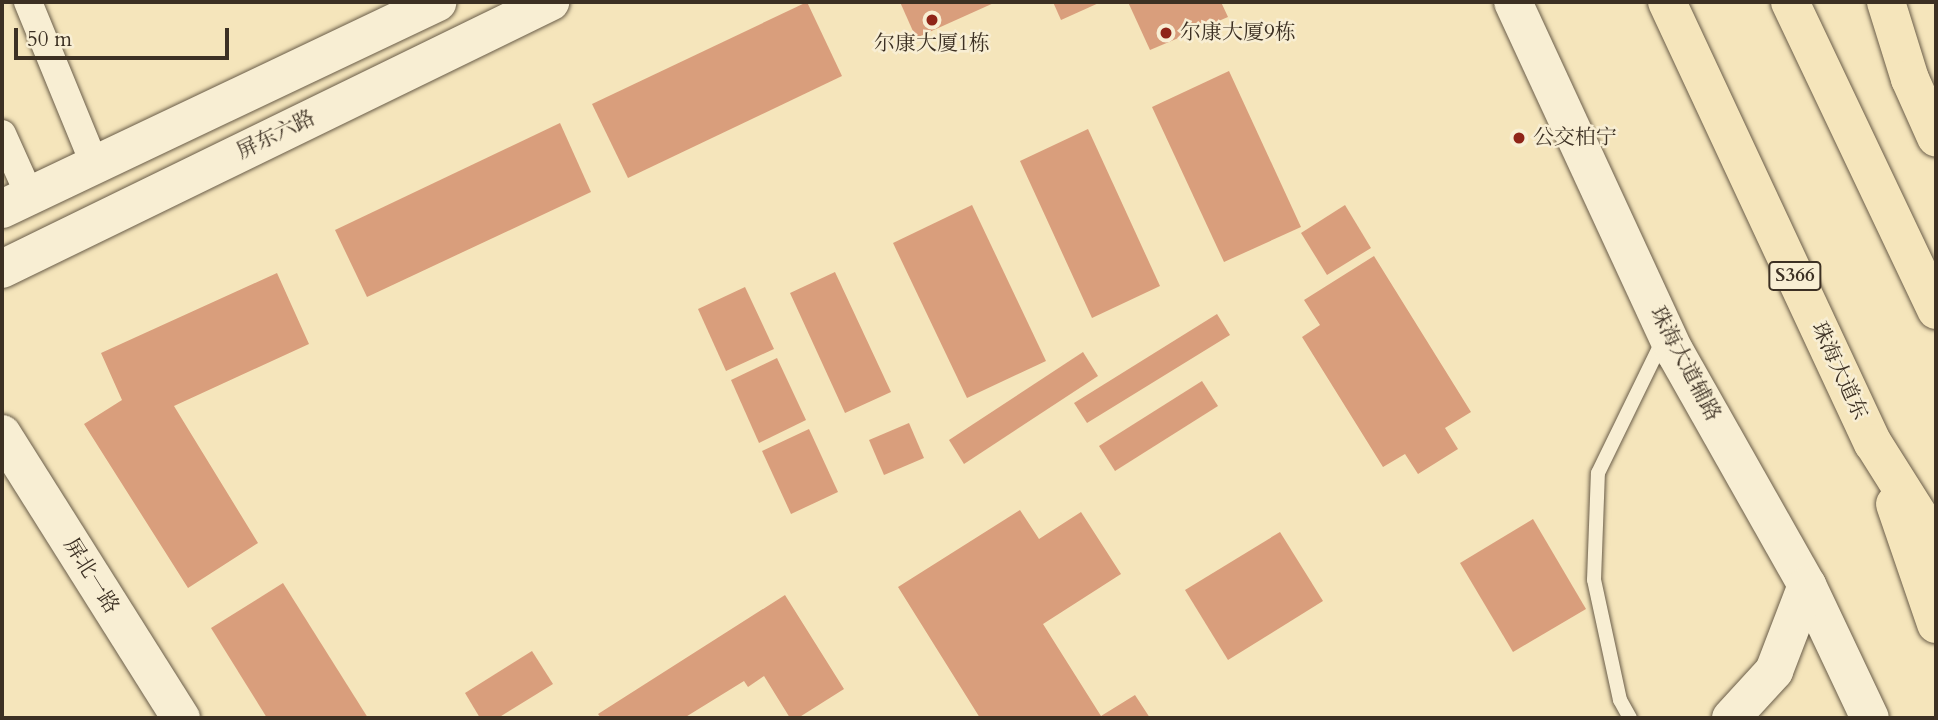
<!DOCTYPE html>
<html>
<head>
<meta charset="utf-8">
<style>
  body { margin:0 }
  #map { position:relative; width:1938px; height:720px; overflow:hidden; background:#f5e5bb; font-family:Cardo,"Noto Serif SC",serif }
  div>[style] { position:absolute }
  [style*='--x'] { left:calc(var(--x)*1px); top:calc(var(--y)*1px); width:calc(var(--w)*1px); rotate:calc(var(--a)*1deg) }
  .building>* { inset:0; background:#d99e7c }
  .roads { filter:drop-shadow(0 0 2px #6a5d49) drop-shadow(0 0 2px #6a5d49) }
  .lane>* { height:14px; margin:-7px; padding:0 7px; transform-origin:7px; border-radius:7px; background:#f8eed3 }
  .street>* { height:28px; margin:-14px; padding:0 14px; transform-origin:14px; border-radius:14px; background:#f8eed3 }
  .secondary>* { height:38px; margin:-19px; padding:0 19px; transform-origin:19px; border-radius:19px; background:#f8eed3 }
  .primary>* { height:38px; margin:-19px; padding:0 19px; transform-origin:19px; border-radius:19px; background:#f5e5bb }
  .highway>* { height:38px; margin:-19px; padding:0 19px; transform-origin:19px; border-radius:19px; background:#f5e5bb }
  .dots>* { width:19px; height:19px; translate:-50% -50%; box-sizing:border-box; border:4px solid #f8eed3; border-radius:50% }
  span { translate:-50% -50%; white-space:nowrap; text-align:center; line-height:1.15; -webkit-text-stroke:5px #f8eed3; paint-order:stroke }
  .shield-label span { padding:2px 5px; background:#f8eed3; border:2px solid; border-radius:5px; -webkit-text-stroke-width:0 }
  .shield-label { font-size:19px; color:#3c3023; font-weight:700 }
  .poi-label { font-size:21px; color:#3c3023 }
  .left { translate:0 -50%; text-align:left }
  .street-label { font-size:21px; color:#3c3023 }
  .frame { position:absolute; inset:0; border:4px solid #3c3023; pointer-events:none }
  .scale { position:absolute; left:14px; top:28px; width:215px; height:32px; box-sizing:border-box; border:4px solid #3c3023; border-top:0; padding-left:9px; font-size:21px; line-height:24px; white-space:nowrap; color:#3c3023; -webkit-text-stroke:5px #f8eed3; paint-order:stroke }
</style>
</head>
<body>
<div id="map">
  <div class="building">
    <div style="clip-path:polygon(807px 2px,842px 76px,628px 178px,592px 104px)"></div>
    <div style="clip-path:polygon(900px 2px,996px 2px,916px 38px)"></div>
    <div style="clip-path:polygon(1053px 2px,1101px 2px,1061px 20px)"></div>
    <div style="clip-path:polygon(1128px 2px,1221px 2px,1228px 17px,1150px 50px)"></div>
    <div style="clip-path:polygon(1229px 71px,1301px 227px,1224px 262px,1152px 107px)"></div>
    <div style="clip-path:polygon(560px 123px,591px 192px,367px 297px,335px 230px)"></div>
    <div style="clip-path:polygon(1088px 129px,1160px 286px,1092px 318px,1020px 161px)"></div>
    <div style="clip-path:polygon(972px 205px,1046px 361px,967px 398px,893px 243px)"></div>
    <div style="clip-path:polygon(1345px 205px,1371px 248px,1327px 275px,1301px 233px)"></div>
    <div style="clip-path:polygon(1374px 256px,1471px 412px,1445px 428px,1458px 449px,1418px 474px,1405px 454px,1383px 467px,1302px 337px,1320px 325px,1304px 300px)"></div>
    <div style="clip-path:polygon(835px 272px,891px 392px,845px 413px,790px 293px)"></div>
    <div style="clip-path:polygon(277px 273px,309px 344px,174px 406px,258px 543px,188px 588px,84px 424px,122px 400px,101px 353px)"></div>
    <div style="clip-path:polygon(745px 287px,774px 349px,726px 371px,698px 309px)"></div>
    <div style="clip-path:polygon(1217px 314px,1230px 335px,1087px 423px,1074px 403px)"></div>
    <div style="clip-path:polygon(1083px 352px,1098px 376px,964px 464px,949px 440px)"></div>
    <div style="clip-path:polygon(777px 358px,806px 420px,759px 443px,731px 380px)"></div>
    <div style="clip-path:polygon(1202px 381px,1218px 406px,1115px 471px,1099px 446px)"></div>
    <div style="clip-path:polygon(909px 423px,924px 458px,884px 475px,869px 440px)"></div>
    <div style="clip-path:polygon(809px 429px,838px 492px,791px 514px,762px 451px)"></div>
    <div style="clip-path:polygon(1020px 510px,1039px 539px,1081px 512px,1121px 574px,1043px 624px,1101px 716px,1135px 695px,1150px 718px,980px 718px,898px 587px)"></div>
    <div style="clip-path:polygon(1533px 519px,1586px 609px,1513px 652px,1460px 563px)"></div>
    <div style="clip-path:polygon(1280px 532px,1323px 601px,1228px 660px,1185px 590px)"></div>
    <div style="clip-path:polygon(283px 583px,368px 718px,267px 718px,211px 628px)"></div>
    <div style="clip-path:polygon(785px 595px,844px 689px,798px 718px,790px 718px,764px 676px,748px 687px,744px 681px,684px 718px,601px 718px,598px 714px)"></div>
    <div style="clip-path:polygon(532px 651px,553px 684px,498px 718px,480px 718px,465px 693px)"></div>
  </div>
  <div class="roads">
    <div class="lane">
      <div style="--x:1630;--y:718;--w:21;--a:-119"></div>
      <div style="--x:1620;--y:700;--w:123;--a:-102.2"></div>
      <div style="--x:1594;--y:580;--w:107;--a:-87.9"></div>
      <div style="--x:1598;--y:473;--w:148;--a:-64"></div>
    </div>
    <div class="street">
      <div style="--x:28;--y:2;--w:174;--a:67.7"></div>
      <div style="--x:2;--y:134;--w:66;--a:65.8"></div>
    </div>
    <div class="secondary">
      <div style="--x:1513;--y:2;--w:386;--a:65.2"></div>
      <div style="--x:1675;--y:352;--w:268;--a:60.5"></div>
      <div style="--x:1807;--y:585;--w:147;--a:64.7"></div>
      <div style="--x:2;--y:209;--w:482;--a:-25.4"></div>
      <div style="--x:2;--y:269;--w:610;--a:-25.98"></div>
      <div style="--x:2;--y:434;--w:336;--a:57.8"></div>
      <div style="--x:1731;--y:718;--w:64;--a:-47.5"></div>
      <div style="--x:1774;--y:671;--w:92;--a:-69"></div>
    </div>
    <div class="primary">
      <div style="--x:1886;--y:2;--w:81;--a:72.7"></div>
      <div style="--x:1910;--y:79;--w:64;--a:65.9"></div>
    </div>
    <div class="highway">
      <div style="--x:1667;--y:2;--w:487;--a:65"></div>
      <div style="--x:1873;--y:443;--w:118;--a:57.8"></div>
      <div style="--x:1790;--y:2;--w:341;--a:64.6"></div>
      <div style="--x:1895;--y:504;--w:127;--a:71.1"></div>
    </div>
  </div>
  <div class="dots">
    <div style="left:932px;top:20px;background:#8f2418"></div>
    <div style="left:1166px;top:33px;background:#8f2418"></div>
    <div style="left:1519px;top:138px;background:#8f2418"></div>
  </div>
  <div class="shield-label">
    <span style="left:1795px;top:276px">S366</span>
  </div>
  <div class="poi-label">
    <span class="left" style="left:1180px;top:33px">尔康大厦9栋</span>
    <span style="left:932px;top:44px">尔康大厦1栋</span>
    <span class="left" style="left:1533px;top:138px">公交柏宁</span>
  </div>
  <div class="street-label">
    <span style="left:276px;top:135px;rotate:-26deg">屏东六路</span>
    <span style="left:1685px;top:364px;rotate:62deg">珠海大道辅路</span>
    <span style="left:1839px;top:371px;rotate:65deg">珠海大道东</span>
    <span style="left:91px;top:576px;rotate:58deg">屏北一路</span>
  </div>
  <div class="frame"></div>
  <div class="scale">50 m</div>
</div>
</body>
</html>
